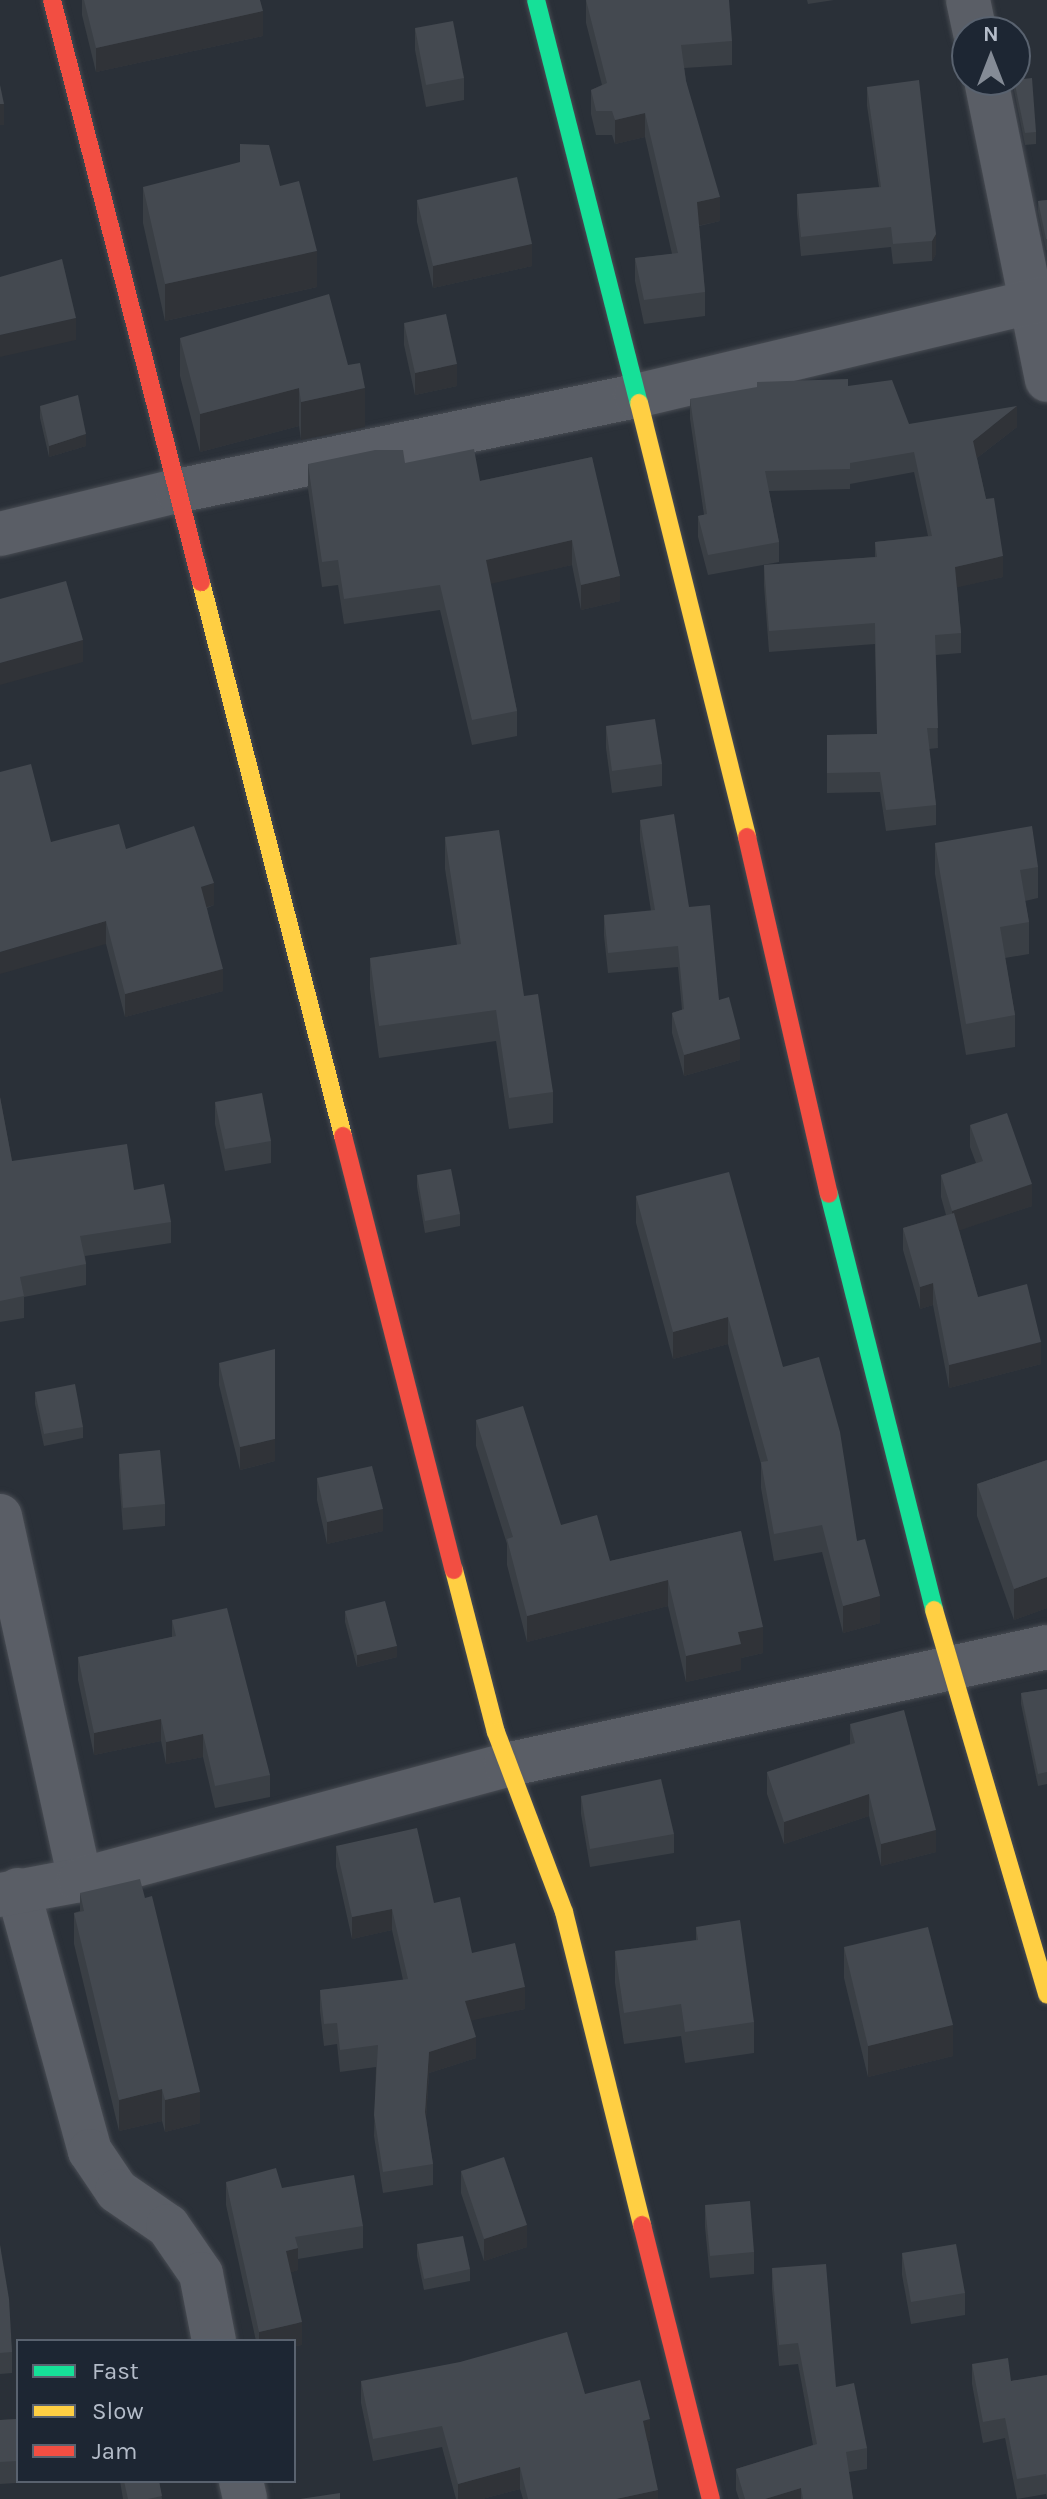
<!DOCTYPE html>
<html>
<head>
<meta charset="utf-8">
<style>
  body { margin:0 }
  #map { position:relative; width:1047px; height:2499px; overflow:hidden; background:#2a3038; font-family:Karla,sans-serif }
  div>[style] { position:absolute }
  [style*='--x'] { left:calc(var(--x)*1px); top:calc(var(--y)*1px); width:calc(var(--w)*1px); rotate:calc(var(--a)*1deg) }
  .roads { filter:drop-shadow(0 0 2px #484c53) drop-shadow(0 0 2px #484c53) }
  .street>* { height:44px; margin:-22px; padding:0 22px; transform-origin:22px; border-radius:22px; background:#5a5e66 }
  .fast>* { height:18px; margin:-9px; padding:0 9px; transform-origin:9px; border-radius:9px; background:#16e098 }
  .slow>* { height:18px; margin:-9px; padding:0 9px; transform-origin:9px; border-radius:9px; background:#ffcf43 }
  .jam>* { height:18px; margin:-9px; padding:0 9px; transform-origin:9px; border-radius:9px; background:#f24e42 }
  .wall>* { inset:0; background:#3a3f45 }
  .shaded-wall>* { inset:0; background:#303338 }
  .building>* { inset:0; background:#444950 }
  span { translate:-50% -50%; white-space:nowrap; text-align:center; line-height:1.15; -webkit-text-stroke:6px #1d2633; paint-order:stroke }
  .legend { position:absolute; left:16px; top:2339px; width:280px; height:144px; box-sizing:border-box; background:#1d2633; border:2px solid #59626f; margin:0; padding:10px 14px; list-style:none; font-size:24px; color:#b4bcc9 }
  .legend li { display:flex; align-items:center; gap:16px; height:40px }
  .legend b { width:40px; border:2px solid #59626f }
  .north { position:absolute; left:951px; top:16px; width:80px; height:80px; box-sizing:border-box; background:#1d2633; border:2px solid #59626f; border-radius:50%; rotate:0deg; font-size:22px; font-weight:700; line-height:32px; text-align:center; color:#b4bcc9 }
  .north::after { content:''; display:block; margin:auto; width:28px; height:36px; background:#848b96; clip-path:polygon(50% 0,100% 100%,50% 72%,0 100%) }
</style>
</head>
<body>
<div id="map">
  <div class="roads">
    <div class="street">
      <div style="--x:968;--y:0;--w:33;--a:78"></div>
      <div style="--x:986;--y:80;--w:306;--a:78.5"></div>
      <div style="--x:0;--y:534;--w:182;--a:-13.7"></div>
      <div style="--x:177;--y:491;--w:469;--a:-11.7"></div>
      <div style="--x:636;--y:396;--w:423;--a:-13.4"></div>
      <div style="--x:0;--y:1516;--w:373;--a:77.6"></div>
      <div style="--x:18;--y:1890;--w:271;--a:74.6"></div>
      <div style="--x:90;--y:2151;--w:48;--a:56"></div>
      <div style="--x:117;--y:2191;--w:62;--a:34.5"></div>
      <div style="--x:168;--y:2226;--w:58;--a:55.5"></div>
      <div style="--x:201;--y:2274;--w:68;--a:79"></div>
      <div style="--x:0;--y:1895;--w:81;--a:-10.6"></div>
      <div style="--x:80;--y:1880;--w:441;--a:-15.1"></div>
      <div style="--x:506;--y:1765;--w:554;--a:-12.3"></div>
      <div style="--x:241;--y:2481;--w:18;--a:77"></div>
    </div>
    <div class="fast">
      <div style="--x:536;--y:0;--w:416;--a:75.7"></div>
      <div style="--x:829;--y:1194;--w:429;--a:75.8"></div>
    </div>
    <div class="slow">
      <div style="--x:639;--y:403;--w:447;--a:76"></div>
      <div style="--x:201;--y:582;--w:572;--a:75.62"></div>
      <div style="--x:454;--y:1570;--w:167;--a:75.5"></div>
      <div style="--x:496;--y:1732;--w:192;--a:69.3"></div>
      <div style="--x:564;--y:1912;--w:323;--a:76"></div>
      <div style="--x:934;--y:1610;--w:401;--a:73.6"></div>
    </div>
    <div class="jam">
      <div style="--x:52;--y:0;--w:601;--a:75.64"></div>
      <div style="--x:747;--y:837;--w:366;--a:77.1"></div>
      <div style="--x:343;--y:1136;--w:448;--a:75.7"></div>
      <div style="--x:642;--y:2225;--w:283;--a:75.9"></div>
    </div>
  </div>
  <div class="wall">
    <div style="clip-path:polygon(82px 0,260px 0,263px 36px,96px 72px,82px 15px)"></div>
    <div style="clip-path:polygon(586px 0,732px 41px,732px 65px,684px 68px,686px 81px,720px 221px,699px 226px,705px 292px,705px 316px,644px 324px,635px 281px,635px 258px,672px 254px,645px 137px,615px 144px,612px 135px,596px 135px,591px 114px,591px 90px,602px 85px,586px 23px)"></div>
    <div style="clip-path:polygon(807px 0,834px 0,808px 4px)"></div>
    <div style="clip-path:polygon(415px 28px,464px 78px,464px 100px,426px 107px,415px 50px)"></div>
    <div style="clip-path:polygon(1014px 80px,1036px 132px,1036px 144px,1025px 145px,1014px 91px)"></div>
    <div style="clip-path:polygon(867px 87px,936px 234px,936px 254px,932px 261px,893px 264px,891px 247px,801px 256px,797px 214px,797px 194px,879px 187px,867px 106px)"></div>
    <div style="clip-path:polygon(280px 186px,317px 287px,165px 321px,143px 223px,143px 187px)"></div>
    <div style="clip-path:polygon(417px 200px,532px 266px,433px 288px,417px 222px)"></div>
    <div style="clip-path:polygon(1047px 200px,1047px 250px,1046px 250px,1038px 212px,1038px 201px)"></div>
    <div style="clip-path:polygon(404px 323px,457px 386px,415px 395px,404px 345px)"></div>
    <div style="clip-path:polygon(180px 338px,348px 365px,365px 427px,301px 440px,299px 426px,200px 452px,180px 376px)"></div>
    <div style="clip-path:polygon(848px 386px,909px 424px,1017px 427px,977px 458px,1003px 577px,957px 587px,961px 633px,961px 653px,936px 655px,938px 748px,929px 749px,936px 805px,936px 825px,886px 831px,880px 792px,827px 793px,827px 735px,877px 734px,875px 644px,769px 652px,764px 586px,764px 565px,875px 557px,875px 542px,928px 536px,914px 472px,850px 484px,850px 489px,769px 491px,779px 542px,779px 562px,708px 575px,698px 537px,698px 516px,704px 515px,690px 419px,690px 399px)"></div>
    <div style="clip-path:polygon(40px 406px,86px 446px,49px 457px,40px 418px)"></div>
    <div style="clip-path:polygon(592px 457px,620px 601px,581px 610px,572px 565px,490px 583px,517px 711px,517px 736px,472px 745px,440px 610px,344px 624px,338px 585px,322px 587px,308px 489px,308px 464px,405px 463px,480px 481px)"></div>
    <div style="clip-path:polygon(606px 726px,662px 764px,662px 786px,612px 793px,606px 748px)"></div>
    <div style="clip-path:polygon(640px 820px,689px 907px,719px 1000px,740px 1060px,684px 1076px,672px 1033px,672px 1013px,682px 1010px,678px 967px,608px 973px,604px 936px,604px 915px,651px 911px,640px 840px)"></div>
    <div style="clip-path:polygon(445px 837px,524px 996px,553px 1092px,553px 1123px,509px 1129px,496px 1041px,379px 1058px,370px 989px,370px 958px,457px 945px,445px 869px)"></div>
    <div style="clip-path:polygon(51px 842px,126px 849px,214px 905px,207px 908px,223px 991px,125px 1017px,106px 944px)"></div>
    <div style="clip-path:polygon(935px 843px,1038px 867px,1038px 898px,1025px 901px,1029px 922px,1029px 954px,1005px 958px,1015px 1015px,1015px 1047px,966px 1055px,935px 874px)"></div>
    <div style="clip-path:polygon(0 1097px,12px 1161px,134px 1190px,171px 1222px,171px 1243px,85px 1256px,86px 1264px,86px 1285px,24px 1297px,24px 1318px,0 1322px)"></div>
    <div style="clip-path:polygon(215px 1102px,271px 1141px,271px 1163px,225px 1171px,215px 1124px)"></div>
    <div style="clip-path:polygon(970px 1125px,1032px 1206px,959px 1230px,978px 1297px,1041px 1364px,949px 1388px,933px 1305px,920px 1309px,903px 1250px,903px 1228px,946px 1215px,941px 1197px,941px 1175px,976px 1163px,970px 1147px)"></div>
    <div style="clip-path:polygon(417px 1175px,460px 1214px,460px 1226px,425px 1233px,417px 1187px)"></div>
    <div style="clip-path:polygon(636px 1196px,783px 1367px,857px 1541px,880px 1623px,843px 1633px,822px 1552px,774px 1561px,761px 1488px,761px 1464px,728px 1344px,673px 1359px,636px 1223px)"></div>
    <div style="clip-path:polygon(219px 1363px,275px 1461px,240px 1470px,219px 1385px)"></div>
    <div style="clip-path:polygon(35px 1392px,83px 1427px,83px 1438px,44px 1446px,35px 1404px)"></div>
    <div style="clip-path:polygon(476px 1420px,561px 1525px,610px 1561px,741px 1531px,763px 1653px,741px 1658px,741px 1670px,686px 1682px,668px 1606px,527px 1642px,507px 1565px,507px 1544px,476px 1446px)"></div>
    <div style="clip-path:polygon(119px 1454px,165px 1504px,165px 1526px,123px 1530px,119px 1476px)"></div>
    <div style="clip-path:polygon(1047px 1460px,1047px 1608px,1014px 1620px,977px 1516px,977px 1484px)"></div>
    <div style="clip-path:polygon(317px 1478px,383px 1531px,327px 1544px,317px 1500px)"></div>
    <div style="clip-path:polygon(345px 1611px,397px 1657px,357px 1667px,345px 1622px)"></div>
    <div style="clip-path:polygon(172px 1620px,270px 1775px,270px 1797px,215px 1808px,203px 1757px,166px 1764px,161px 1741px,94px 1755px,78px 1680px,78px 1657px,172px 1637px)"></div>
    <div style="clip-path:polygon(1047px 1689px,1047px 1784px,1038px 1786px,1021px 1704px,1021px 1693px)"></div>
    <div style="clip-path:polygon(850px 1724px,936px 1852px,881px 1866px,869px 1816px,784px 1844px,767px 1794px,767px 1772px,850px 1744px)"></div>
    <div style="clip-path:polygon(581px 1796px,674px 1834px,674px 1853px,590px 1867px,581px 1814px)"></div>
    <div style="clip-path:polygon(336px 1846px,434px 1903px,472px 1953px,525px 2009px,471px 2020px,476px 2058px,429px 2073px,426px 2118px,433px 2164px,433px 2185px,383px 2193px,374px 2136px,376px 2067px,340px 2072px,337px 2044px,324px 2046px,320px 2011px,320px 1990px,403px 1980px,392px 1930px,352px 1939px,336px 1867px)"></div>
    <div style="clip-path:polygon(80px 1893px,200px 2123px,165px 2132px,162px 2121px,119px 2131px,74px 1944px,74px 1913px,80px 1911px)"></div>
    <div style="clip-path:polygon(696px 1927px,754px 2022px,754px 2053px,685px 2063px,681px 2036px,624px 2044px,615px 1983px,615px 1951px,696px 1940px)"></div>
    <div style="clip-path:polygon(844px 1947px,953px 2056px,868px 2077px,844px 1978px)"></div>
    <div style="clip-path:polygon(461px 2171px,527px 2247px,484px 2261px,461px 2193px)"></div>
    <div style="clip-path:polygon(226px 2182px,282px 2188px,363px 2226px,363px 2248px,298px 2259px,298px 2270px,291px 2272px,302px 2345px,294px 2346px,294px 2341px,256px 2341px,226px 2205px)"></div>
    <div style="clip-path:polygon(705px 2205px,754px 2252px,754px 2274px,710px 2278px,705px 2227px)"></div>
    <div style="clip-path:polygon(417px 2244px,470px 2269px,470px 2281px,424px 2290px,417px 2256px)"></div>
    <div style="clip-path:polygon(0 2245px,12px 2352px,12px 2373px,0 2374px)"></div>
    <div style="clip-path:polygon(902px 2253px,965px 2293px,965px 2315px,911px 2324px,902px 2275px)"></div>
    <div style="clip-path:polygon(772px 2268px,867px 2448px,867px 2469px,849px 2472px,853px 2499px,739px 2499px,736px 2490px,736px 2469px,813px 2445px,798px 2364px,779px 2366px,772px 2289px)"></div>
    <div style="clip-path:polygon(972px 2364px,1011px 2381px,1047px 2375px,1047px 2499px,1046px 2494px,1017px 2499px,1005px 2438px,983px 2443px,972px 2384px)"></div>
    <div style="clip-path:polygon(361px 2381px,585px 2394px,650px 2441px,648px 2441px,658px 2499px,523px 2499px,520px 2489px,482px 2499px,456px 2499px,442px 2447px,373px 2461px,361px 2403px)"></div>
    <div style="clip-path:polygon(18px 2419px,18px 2481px,46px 2481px,0 2484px,0 2420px)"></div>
    <div style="clip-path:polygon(120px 2481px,159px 2481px,162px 2499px,123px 2499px)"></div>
  </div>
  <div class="shaded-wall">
    <div style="clip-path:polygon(263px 11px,263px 36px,96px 72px,96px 48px)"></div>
    <div style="clip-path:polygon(0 104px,4px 104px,4px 125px,0 125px)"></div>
    <div style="clip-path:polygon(645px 113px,645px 137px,615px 144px,615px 120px)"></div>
    <div style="clip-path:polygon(720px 197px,720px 221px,697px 226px,697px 202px)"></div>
    <div style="clip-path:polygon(936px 234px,936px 254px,932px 261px,932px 241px)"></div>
    <div style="clip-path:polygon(532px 244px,532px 266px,433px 288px,433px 266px)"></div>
    <div style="clip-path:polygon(317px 251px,317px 287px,165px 321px,165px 284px)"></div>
    <div style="clip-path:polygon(76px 318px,76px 340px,0 357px,0 335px)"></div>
    <div style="clip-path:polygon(457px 364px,457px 386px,415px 395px,415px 373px)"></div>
    <div style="clip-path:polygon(299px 388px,299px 426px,200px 452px,200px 414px)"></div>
    <div style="clip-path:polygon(365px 388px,365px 427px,301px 440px,301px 402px)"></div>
    <div style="clip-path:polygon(1017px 406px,1017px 427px,973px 461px,973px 441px)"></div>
    <div style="clip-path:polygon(86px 434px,86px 446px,49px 457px,49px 446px)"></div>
    <div style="clip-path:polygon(572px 540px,572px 565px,486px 585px,486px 560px)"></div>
    <div style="clip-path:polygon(1003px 556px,1003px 577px,955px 588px,955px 567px)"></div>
    <div style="clip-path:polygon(620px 576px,620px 601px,581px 610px,581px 585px)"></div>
    <div style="clip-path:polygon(83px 640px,83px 662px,0 685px,0 663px)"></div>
    <div style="clip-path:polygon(214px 883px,214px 905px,201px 909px,201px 887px)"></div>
    <div style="clip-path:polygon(106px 921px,106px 944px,0 974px,0 952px)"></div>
    <div style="clip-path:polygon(223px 969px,223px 991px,125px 1017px,125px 994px)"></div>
    <div style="clip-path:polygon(740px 1039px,740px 1060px,684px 1076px,684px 1055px)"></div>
    <div style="clip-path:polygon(1032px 1184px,1032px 1206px,952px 1233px,952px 1211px)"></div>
    <div style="clip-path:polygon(933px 1283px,933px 1305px,920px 1309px,920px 1287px)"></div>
    <div style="clip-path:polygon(728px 1317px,728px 1344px,673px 1359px,673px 1332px)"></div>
    <div style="clip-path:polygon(1041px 1342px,1041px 1364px,949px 1388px,949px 1365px)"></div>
    <div style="clip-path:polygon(275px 1439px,275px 1461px,240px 1470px,240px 1447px)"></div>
    <div style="clip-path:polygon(383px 1509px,383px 1531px,327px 1544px,327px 1522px)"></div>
    <div style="clip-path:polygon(1047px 1577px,1047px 1608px,1014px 1620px,1014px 1589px)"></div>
    <div style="clip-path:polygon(668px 1580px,668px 1606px,527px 1642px,527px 1616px)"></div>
    <div style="clip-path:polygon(880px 1596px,880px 1623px,843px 1633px,843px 1606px)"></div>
    <div style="clip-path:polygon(763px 1627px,763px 1653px,741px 1658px,741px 1670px,686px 1682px,686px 1656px,738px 1632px)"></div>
    <div style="clip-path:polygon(397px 1646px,397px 1657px,357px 1667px,357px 1655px)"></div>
    <div style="clip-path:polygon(161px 1719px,161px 1741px,94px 1755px,94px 1733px)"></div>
    <div style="clip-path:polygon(203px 1734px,203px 1757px,166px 1764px,166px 1742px)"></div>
    <div style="clip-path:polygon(869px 1794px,869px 1816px,784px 1844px,784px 1822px)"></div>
    <div style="clip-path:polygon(936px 1830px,936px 1852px,881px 1866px,881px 1844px)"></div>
    <div style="clip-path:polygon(392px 1909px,392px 1930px,352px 1939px,352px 1917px)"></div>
    <div style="clip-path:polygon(525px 1987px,525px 2009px,465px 2022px,465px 2001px)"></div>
    <div style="clip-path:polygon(953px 2025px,953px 2056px,868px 2077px,868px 2046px)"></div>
    <div style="clip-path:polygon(476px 2037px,476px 2058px,429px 2073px,425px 2133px,425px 2112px,429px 2052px)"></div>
    <div style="clip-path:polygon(162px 2089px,162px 2121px,119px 2131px,119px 2100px)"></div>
    <div style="clip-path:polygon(200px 2092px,200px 2123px,165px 2132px,165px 2100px)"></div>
    <div style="clip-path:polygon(527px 2225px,527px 2247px,484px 2261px,484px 2239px)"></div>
    <div style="clip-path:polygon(298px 2248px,298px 2270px,286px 2274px,286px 2251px)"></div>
    <div style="clip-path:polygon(302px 2322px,302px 2345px,294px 2346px,294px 2341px,259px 2341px,259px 2332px)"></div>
    <div style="clip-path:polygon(650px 2419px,650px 2441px,643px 2442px,643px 2421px)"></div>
    <div style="clip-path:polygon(520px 2467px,520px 2489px,482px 2499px,458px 2499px,458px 2484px)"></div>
    <div style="clip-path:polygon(801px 2488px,801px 2499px,765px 2499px)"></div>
    <div style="clip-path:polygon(658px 2490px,658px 2499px,616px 2499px)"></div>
  </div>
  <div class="building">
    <div style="clip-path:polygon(84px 0,260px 0,263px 11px,96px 48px)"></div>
    <div style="clip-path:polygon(586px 0,729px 0,732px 41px,681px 45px,686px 81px,720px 197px,697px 202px,705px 292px,644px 300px,635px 258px,678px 253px,645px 113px,615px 120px,612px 111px,596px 111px,591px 90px,607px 83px)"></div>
    <div style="clip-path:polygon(453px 21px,464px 78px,426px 85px,415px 28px)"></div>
    <div style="clip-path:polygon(1032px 78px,1036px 132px,1025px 133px,1014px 80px)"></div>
    <div style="clip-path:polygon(919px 80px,936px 234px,932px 241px,893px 244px,891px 227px,801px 237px,797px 194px,881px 187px,867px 87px)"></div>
    <div style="clip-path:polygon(0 85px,4px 104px,0 104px)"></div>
    <div style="clip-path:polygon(240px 144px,269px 145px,280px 186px,299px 181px,317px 251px,165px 284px,143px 187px,240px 162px)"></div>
    <div style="clip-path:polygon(517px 177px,532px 244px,433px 266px,417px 200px)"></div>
    <div style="clip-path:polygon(1047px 200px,1047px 239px,1046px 239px,1038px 201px)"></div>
    <div style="clip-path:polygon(62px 259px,76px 318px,0 335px,0 277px)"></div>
    <div style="clip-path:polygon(329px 294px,348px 365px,360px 363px,365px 388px,301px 402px,299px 388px,200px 414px,180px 338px)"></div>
    <div style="clip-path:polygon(446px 314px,457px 364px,415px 373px,404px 323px)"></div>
    <div style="clip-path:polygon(848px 379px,848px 386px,892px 380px,909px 424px,1017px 406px,973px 441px,986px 499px,994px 498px,1003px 556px,955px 567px,961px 633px,935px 635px,938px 728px,927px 728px,936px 805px,886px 810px,880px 772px,827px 773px,827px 735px,877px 734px,875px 623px,769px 631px,764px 565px,877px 557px,875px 542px,932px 536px,914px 452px,850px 463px,850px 469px,765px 471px,779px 542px,708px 555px,698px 516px,707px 514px,690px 399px,757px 387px,757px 382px)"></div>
    <div style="clip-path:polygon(78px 395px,86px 434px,49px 446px,40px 406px)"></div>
    <div style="clip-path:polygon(474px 449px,480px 481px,592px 457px,620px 576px,581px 585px,572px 540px,486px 560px,517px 711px,472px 720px,440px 585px,344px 599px,338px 560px,322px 562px,308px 464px,375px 450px,403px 450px,405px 463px)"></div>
    <div style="clip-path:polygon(66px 581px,83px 640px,0 663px,0 599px)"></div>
    <div style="clip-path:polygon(655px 719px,662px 764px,612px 771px,606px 726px)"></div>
    <div style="clip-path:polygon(31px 764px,51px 842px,119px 824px,126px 849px,194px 826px,214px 883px,201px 887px,223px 969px,125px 994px,106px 921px,0 952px,0 772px)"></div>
    <div style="clip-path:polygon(674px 814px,689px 907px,710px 905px,719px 1000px,729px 997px,740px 1039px,684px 1055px,672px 1013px,684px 1009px,678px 946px,608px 953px,604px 915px,655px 910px,640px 820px)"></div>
    <div style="clip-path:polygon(1032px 826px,1038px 867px,1020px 870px,1029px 922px,1000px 927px,1015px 1015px,966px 1024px,935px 843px)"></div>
    <div style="clip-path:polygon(499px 830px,524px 996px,538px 994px,553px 1092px,509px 1098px,496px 1010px,379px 1026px,370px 958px,461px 944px,445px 837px)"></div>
    <div style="clip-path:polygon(262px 1093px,271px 1141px,225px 1149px,215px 1102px)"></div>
    <div style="clip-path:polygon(0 1097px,12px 1161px,127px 1144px,134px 1190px,164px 1184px,171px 1222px,80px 1236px,86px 1264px,20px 1277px,24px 1296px,0 1301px)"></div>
    <div style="clip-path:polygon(1007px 1113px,1032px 1184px,952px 1211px,941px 1175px,983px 1161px,970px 1125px)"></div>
    <div style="clip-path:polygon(451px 1169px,460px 1214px,425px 1221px,417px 1175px)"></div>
    <div style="clip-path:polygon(729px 1172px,783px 1367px,819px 1357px,840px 1432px,857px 1541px,865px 1539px,880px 1596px,843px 1606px,822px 1525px,774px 1534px,761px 1462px,768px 1461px,728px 1317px,673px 1332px,636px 1196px)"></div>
    <div style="clip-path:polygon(954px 1213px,978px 1297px,1027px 1284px,1041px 1342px,949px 1365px,933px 1283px,920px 1287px,903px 1228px)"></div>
    <div style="clip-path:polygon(275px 1349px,275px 1439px,240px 1447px,219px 1363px)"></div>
    <div style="clip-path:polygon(75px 1384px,83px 1427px,44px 1434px,35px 1392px)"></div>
    <div style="clip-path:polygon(523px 1406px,561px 1525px,597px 1515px,610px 1561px,741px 1531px,763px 1627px,738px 1632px,741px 1644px,686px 1656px,668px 1580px,527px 1616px,507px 1539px,513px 1537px,476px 1420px)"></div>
    <div style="clip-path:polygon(160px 1450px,165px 1504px,123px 1508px,119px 1454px)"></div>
    <div style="clip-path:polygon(1047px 1460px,1047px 1577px,1014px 1589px,977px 1484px)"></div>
    <div style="clip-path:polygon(372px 1466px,383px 1509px,327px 1522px,317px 1478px)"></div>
    <div style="clip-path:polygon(385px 1601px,397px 1646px,357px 1655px,345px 1611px)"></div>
    <div style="clip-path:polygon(227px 1608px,270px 1775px,215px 1786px,203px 1734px,166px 1742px,161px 1719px,94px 1733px,78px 1657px,176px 1636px,172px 1620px)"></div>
    <div style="clip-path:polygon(1047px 1689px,1047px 1772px,1038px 1774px,1021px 1693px)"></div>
    <div style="clip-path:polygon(904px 1710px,936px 1830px,881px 1844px,869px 1794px,784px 1822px,767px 1772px,855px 1743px,850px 1724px)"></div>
    <div style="clip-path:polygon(661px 1779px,674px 1834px,590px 1849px,581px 1796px)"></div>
    <div style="clip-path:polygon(417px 1828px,434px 1903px,460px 1897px,472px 1953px,515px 1943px,525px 1987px,465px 2001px,476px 2037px,429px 2052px,425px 2112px,433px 2164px,383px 2172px,374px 2115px,378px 2045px,340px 2050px,337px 2023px,324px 2024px,320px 1990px,408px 1979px,392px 1909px,352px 1917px,336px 1846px)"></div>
    <div style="clip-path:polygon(140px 1879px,145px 1898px,152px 1896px,200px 2092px,165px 2100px,162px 2089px,119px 2100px,74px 1913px,84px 1911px,80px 1893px)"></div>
    <div style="clip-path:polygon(740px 1920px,754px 2022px,685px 2032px,681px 2004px,624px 2013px,615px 1951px,698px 1940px,696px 1927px)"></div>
    <div style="clip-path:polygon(928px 1927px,953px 2025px,868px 2046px,844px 1947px)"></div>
    <div style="clip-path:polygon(504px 2157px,527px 2225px,484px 2239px,461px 2171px)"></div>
    <div style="clip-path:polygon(276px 2168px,282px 2188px,354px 2175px,363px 2226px,295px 2237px,298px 2248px,286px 2251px,302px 2322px,259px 2332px,226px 2182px)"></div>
    <div style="clip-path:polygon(750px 2201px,754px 2252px,710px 2256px,705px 2205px)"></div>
    <div style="clip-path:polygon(463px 2236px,470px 2269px,424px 2279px,417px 2244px)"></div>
    <div style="clip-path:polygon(956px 2244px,965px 2293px,911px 2302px,902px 2253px)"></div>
    <div style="clip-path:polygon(0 2245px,9px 2299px,12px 2352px,0 2353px)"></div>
    <div style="clip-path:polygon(826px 2264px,836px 2387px,854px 2383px,867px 2448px,846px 2452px,853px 2499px,803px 2499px,801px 2488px,765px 2499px,745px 2499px,736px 2469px,817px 2444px,798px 2343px,779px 2345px,772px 2268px)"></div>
    <div style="clip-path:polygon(567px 2332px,585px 2394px,640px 2380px,650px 2419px,643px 2421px,658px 2490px,616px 2499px,528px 2499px,520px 2467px,458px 2484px,442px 2426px,373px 2439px,361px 2381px,460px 2362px)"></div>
    <div style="clip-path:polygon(1008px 2358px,1011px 2381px,1047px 2375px,1047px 2481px,1046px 2474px,1017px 2479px,1005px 2418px,983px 2422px,972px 2364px)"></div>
    <div style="clip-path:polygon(18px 2419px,18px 2461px,0 2462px,0 2420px)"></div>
    <div style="clip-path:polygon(124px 2481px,159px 2481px,162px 2496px,148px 2499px,128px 2499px)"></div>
    <div style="clip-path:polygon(340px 2493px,340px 2499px,300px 2499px)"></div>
  </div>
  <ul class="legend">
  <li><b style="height:10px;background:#16e098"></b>Fast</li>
  <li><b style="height:10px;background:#ffcf43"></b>Slow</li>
  <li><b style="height:10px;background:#f24e42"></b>Jam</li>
  </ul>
  <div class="north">N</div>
</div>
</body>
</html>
